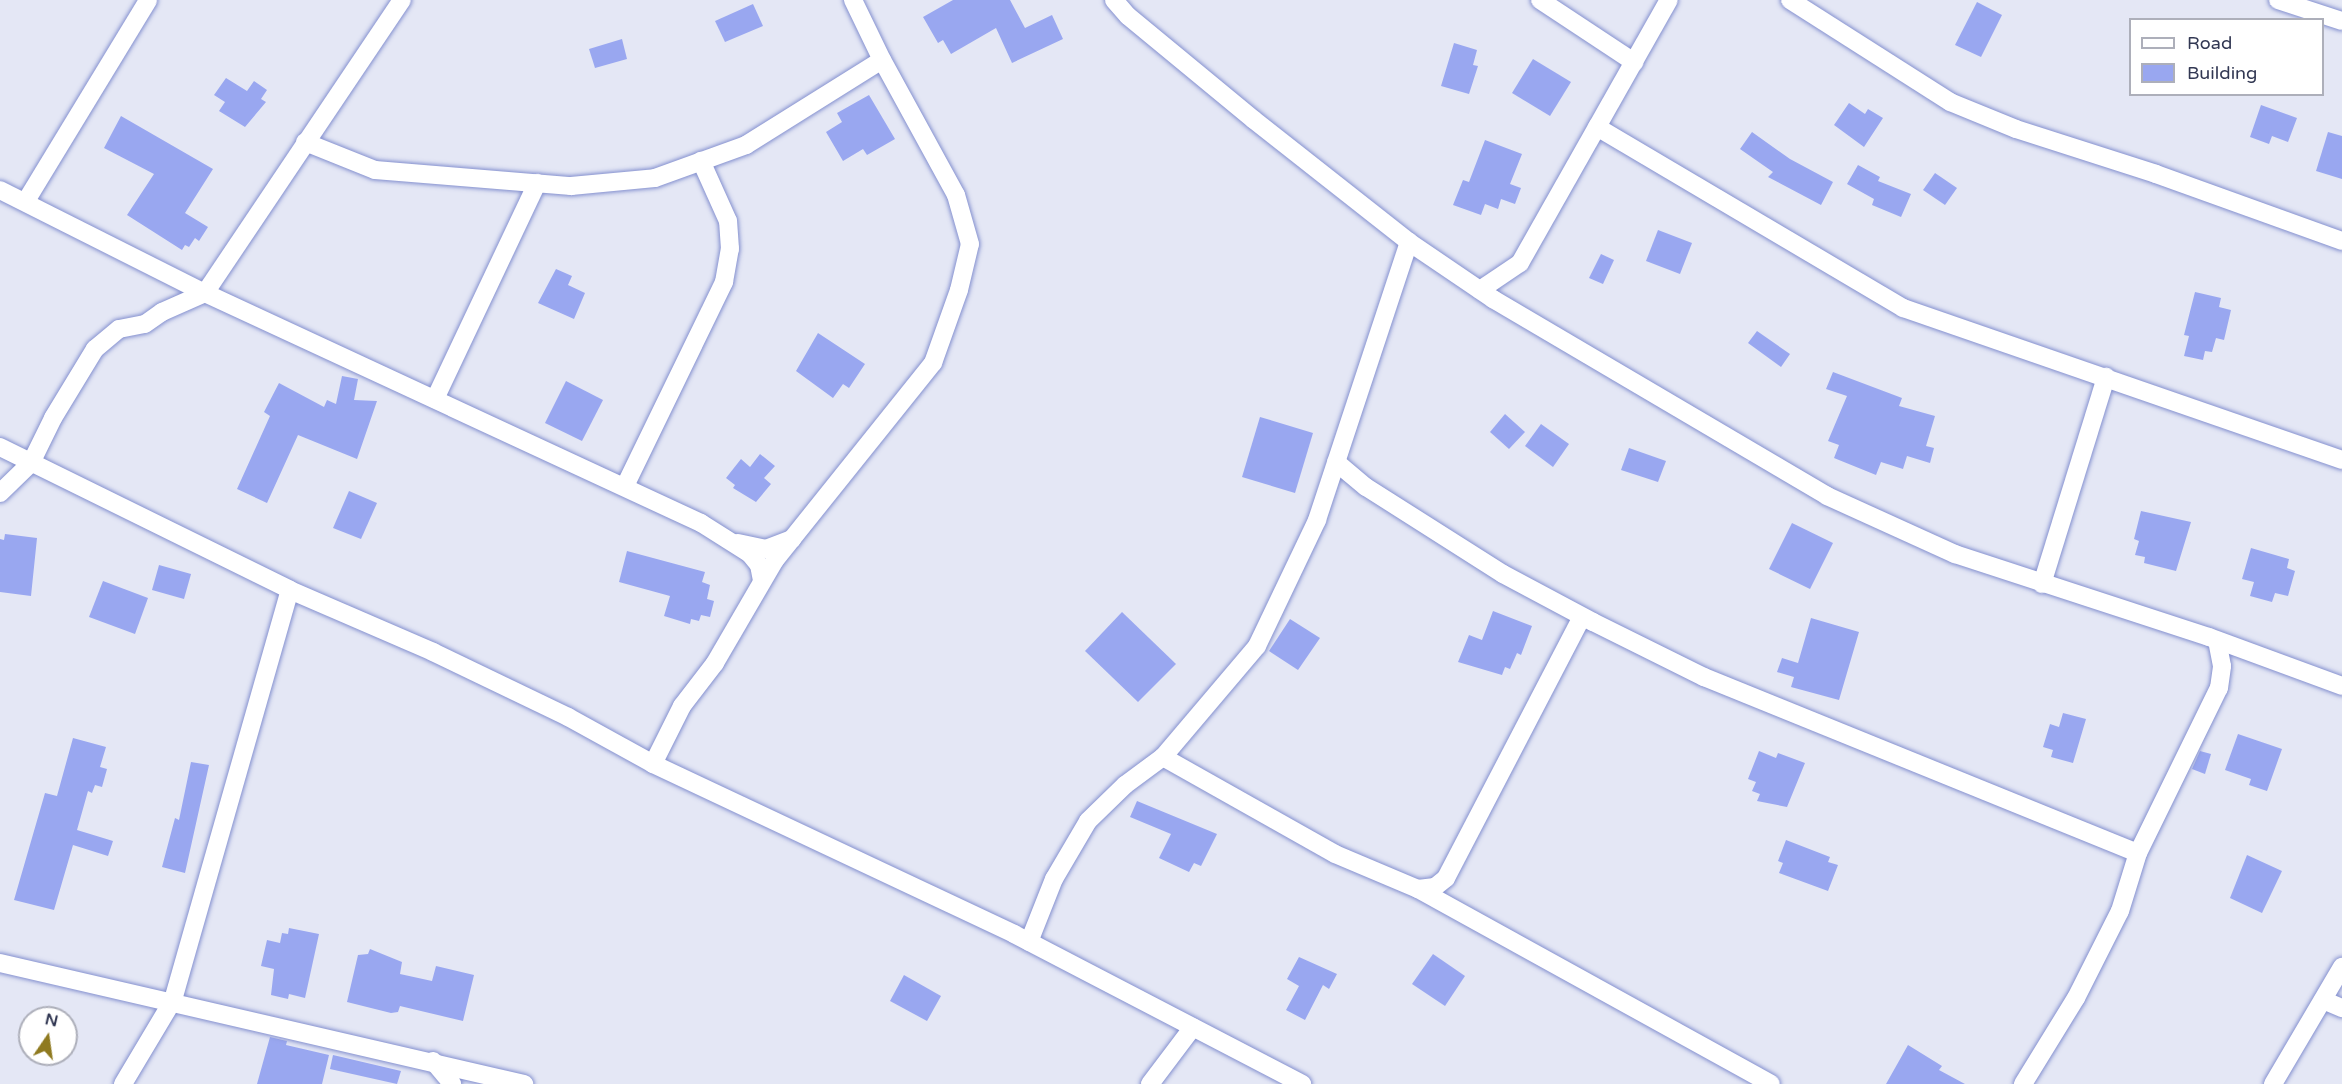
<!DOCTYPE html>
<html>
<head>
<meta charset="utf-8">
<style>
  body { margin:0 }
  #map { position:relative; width:2342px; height:1084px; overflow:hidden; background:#e4e7f5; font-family:"Varela Round",sans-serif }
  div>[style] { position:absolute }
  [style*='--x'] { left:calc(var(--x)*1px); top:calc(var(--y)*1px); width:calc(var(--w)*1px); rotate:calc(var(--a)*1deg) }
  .building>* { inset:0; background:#99a7f0 }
  .roads { filter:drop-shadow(0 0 2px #8490cf) drop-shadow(0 0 2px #8490cf) }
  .minor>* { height:18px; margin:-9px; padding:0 9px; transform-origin:9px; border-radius:9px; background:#fff }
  span { translate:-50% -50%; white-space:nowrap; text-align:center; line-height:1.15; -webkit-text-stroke:5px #fff; paint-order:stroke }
  .legend { position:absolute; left:2129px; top:18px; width:195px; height:78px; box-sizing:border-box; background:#fff; border:2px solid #adafba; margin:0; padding:8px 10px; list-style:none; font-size:18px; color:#323853 }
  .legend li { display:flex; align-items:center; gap:12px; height:30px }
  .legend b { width:30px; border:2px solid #adafba }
  .north { position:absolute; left:18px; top:1006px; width:60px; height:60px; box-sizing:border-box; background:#fff; border:2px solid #adafba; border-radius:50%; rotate:13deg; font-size:16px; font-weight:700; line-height:24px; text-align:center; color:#323853 }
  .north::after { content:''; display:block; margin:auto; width:21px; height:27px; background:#8f7a20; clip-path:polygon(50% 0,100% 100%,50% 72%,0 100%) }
</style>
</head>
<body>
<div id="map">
  <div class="building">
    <div style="clip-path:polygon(953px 0,1010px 0,1025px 28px,1052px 15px,1063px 39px,1012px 63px,996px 28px,951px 54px,943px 40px,938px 43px,923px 17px)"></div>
    <div style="clip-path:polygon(1977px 2px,2002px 15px,1981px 57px,1955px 45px)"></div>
    <div style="clip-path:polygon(753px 4px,763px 26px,725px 42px,715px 21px)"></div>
    <div style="clip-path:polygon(622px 39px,627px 59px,595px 68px,589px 49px)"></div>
    <div style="clip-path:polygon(1454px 43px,1477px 50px,1473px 65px,1478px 66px,1469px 94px,1441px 86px)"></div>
    <div style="clip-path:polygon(1533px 59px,1571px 82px,1550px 116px,1512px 93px)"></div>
    <div style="clip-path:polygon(226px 78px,247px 91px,254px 81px,267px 90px,261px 99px,266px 102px,245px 127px,219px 111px,225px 102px,214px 95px)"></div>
    <div style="clip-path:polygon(869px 95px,895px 139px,867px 155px,863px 149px,843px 161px,826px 132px,842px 122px,837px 113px)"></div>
    <div style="clip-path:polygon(1849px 103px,1865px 114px,1868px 109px,1883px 118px,1864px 147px,1834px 125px)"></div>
    <div style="clip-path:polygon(2261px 105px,2297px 118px,2288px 142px,2272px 136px,2269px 144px,2250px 137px)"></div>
    <div style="clip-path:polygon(121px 116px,213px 169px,185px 213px,208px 227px,199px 241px,195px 238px,189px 247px,185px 245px,182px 250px,127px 215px,154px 174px,104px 148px)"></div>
    <div style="clip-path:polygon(1752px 132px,1790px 159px,1833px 182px,1821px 205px,1768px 177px,1773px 172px,1740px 149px)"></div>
    <div style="clip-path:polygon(2328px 132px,2342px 136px,2342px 179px,2316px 171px)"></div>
    <div style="clip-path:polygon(1485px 140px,1522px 154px,1510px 184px,1521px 188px,1515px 204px,1501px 199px,1498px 209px,1485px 204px,1481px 215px,1453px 205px,1463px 180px,1469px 182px)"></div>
    <div style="clip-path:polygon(1858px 165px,1880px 177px,1878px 181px,1911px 194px,1901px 217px,1872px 205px,1874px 199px,1847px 184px)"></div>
    <div style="clip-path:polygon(1935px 173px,1957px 188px,1945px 205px,1923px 190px)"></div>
    <div style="clip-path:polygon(1658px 230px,1692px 243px,1680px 274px,1646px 261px)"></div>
    <div style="clip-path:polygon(1601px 254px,1614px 260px,1603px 284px,1589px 278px)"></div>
    <div style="clip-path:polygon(556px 269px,572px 276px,568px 285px,585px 293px,574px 319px,538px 303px)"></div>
    <div style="clip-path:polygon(2195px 292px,2221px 298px,2219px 307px,2231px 310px,2224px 340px,2216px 338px,2212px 352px,2205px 351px,2203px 360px,2184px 356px,2189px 336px,2184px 335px)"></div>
    <div style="clip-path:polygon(1757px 331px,1790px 354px,1781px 367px,1748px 343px)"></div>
    <div style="clip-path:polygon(818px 333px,865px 364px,849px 388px,843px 384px,833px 398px,796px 371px)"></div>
    <div style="clip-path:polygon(1833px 372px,1902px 398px,1899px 406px,1935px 416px,1926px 446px,1934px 448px,1930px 463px,1907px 456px,1903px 469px,1881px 462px,1876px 475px,1834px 458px,1839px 445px,1828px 441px,1847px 396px,1826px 389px)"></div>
    <div style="clip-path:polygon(342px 376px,358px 379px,354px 400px,377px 401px,357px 459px,298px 435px,267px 503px,237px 489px,270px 416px,264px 412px,279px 383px,324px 407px,327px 400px,336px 404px)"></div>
    <div style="clip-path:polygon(566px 381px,603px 400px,582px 441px,545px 423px)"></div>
    <div style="clip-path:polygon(1505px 414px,1525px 432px,1509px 449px,1490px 432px)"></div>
    <div style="clip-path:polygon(1260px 417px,1313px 433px,1295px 493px,1242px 477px)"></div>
    <div style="clip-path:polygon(1541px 424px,1569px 444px,1553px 467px,1525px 446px)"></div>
    <div style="clip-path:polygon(1629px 448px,1666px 461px,1658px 482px,1621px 470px)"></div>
    <div style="clip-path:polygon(760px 454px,775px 466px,764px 478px,771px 484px,756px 502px,733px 488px,735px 485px,726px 478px,741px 459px,750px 467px)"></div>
    <div style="clip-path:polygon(349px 491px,377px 503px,361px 539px,333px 528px)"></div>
    <div style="clip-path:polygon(2141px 511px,2191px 522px,2176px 571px,2144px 563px,2145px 557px,2135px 555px,2139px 541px,2134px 539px)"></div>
    <div style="clip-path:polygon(1792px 523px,1833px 543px,1810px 589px,1769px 569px)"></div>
    <div style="clip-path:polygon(5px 534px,37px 538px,31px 596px,0 592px,0 539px,4px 540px)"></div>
    <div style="clip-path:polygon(2251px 548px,2289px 559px,2287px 568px,2295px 571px,2288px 596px,2275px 593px,2272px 602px,2250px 596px,2254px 582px,2242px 579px)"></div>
    <div style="clip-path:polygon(627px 551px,705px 572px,702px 582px,710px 585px,707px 599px,714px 601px,710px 617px,701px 615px,699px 621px,691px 619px,690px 624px,664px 616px,670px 596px,619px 582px)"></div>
    <div style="clip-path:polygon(159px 565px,191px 574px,184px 599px,152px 590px)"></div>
    <div style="clip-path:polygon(103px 581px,148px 598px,135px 634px,89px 617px)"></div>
    <div style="clip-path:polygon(1493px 611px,1532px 626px,1521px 655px,1517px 653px,1510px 669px,1505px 667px,1502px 675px,1458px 662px,1469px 635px,1482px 640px)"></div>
    <div style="clip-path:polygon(1122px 612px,1176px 664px,1138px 702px,1085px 651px)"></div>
    <div style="clip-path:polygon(1811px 618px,1859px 632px,1839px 700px,1791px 687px,1794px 677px,1777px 672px,1782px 658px,1798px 663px)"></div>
    <div style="clip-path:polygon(1290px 619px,1320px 638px,1298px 670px,1269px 651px)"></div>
    <div style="clip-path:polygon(2063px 713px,2086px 719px,2073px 763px,2051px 757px,2053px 750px,2043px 747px,2050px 724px,2059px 727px)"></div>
    <div style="clip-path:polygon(2238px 734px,2282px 749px,2267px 791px,2249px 785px,2251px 779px,2225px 770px)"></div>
    <div style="clip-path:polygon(73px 738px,106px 747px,100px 767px,107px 769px,102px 787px,95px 785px,92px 793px,88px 791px,77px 830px,113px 841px,108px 856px,73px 845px,54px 910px,14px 900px,45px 793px,57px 796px)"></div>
    <div style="clip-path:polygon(1759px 751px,1776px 758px,1778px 753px,1805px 763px,1787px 807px,1757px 801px,1760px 794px,1752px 791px,1756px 782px,1748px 779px)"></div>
    <div style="clip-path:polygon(2200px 751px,2211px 754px,2205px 774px,2192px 769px)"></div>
    <div style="clip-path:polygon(191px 762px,209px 765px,185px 873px,162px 867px,175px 818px,179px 820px)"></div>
    <div style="clip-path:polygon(1137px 801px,1217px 834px,1201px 866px,1194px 863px,1189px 872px,1159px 858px,1171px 834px,1130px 817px)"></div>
    <div style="clip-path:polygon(1786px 840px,1830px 857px,1828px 862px,1838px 865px,1828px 891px,1779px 873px,1783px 863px,1778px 861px)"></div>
    <div style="clip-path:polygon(2247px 855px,2282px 871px,2262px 913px,2230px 898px)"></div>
    <div style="clip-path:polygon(289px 928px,319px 934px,305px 998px,289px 994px,288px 999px,271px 995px,274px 969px,261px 966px,267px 940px,280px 943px,282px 933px,288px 934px)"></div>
    <div style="clip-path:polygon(370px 949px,402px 962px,400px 974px,432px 981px,436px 966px,474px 975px,463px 1021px,400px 1006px,398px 1012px,391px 1013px,347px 1002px,358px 955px,368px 954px)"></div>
    <div style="clip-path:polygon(1433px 954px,1465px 976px,1445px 1006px,1412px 984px)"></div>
    <div style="clip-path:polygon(1299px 957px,1337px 974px,1329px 989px,1323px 985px,1305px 1020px,1286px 1010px,1299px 986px,1287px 979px)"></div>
    <div style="clip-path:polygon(904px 975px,941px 996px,927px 1021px,890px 1001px)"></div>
    <div style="clip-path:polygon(270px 1037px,287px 1041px,286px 1045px,329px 1055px,322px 1084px,257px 1084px)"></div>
    <div style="clip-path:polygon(1908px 1045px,1942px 1066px,1939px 1070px,1965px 1084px,1886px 1084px)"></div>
    <div style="clip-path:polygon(333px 1055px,401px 1071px,397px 1084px,330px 1069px)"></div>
  </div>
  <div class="roads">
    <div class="minor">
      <div style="--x:1114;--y:0;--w:21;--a:49"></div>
      <div style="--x:1128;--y:16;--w:163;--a:39.5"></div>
      <div style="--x:1254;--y:120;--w:197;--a:38.2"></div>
      <div style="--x:1409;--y:242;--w:102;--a:34.2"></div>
      <div style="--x:1493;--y:299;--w:388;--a:30.5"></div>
      <div style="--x:1827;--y:496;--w:141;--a:24.4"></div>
      <div style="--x:1955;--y:554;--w:267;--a:18.1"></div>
      <div style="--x:2209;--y:637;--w:142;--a:20.2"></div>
      <div style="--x:1540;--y:0;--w:113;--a:33.4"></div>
      <div style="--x:1790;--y:0;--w:190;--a:32.5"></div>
      <div style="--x:1950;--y:102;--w:71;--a:22.2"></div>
      <div style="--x:2016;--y:129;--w:147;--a:17.8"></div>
      <div style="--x:2156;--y:174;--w:198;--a:19.8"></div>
      <div style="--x:2278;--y:0;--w:67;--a:18.2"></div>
      <div style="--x:1597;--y:127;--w:356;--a:30.6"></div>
      <div style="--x:1903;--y:308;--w:465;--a:19.1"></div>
      <div style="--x:305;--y:142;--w:75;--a:21.8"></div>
      <div style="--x:375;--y:170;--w:197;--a:4.7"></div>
      <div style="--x:571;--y:186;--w:84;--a:-5.4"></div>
      <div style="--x:655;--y:178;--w:97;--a:-19.9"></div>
      <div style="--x:746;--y:145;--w:160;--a:-32"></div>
      <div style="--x:882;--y:60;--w:67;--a:-115.8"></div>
      <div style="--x:0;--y:190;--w:229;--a:26.7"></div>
      <div style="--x:205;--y:293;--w:547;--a:24.88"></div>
      <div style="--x:701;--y:523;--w:58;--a:32.3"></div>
      <div style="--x:750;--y:554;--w:14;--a:51"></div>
      <div style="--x:759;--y:565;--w:16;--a:79"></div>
      <div style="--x:26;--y:201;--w:235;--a:-58.7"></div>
      <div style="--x:1480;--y:290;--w:48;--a:-34"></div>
      <div style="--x:1520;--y:263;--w:302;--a:-60.5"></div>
      <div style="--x:435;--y:399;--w:239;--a:-64.7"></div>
      <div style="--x:0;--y:447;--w:323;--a:26.2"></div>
      <div style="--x:290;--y:590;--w:156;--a:23.4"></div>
      <div style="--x:433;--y:652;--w:150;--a:25.7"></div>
      <div style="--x:568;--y:717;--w:97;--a:28.9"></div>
      <div style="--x:653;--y:764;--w:399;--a:25.2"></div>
      <div style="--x:1014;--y:934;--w:325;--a:27.5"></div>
      <div style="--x:1336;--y:462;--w:39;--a:40"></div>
      <div style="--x:1366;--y:487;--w:162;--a:32.4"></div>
      <div style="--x:1503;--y:574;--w:102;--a:28.1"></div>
      <div style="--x:1593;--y:622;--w:124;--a:26.4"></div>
      <div style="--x:1704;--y:677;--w:468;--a:22.1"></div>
      <div style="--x:625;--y:486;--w:227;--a:-64.1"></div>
      <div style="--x:724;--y:282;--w:34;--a:-80"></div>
      <div style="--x:730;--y:249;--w:28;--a:-94"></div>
      <div style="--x:728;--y:221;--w:66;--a:-114.2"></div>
      <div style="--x:0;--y:493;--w:43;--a:-44.1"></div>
      <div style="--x:31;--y:463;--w:50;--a:-63.9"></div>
      <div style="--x:53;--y:418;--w:81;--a:-58.7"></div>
      <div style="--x:95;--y:349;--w:31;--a:-40"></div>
      <div style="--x:119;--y:329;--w:26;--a:-11"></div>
      <div style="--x:145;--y:324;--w:21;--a:-35"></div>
      <div style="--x:162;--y:312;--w:47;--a:-23.8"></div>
      <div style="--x:205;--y:293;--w:353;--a:-56.1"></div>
      <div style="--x:738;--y:543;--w:29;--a:12"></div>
      <div style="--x:766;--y:549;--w:28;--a:-21"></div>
      <div style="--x:2042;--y:584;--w:217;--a:-72.8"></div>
      <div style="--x:1163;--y:757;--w:197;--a:29.4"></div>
      <div style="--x:1335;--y:854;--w:90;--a:22.9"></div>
      <div style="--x:1418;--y:889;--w:17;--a:-7"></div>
      <div style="--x:1435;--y:887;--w:14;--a:-39"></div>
      <div style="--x:1446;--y:878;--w:294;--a:-62.5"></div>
      <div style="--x:653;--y:764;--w:65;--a:-63.4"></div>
      <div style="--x:682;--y:706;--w:54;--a:-52.5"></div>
      <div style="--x:715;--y:663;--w:119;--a:-59.8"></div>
      <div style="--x:775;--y:560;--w:253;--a:-51.3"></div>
      <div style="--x:933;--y:363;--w:77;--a:-70.4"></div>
      <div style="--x:959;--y:290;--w:47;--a:-76.6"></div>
      <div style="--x:970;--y:244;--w:51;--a:-105.9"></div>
      <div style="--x:956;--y:195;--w:154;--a:-118.7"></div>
      <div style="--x:1418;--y:889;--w:403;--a:28.9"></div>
      <div style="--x:1029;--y:942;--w:68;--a:-68.4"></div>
      <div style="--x:1054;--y:879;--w:67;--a:-59.6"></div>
      <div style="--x:1088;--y:821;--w:52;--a:-44.2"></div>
      <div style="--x:1125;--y:785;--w:47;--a:-36.4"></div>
      <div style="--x:1163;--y:757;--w:145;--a:-49.7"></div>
      <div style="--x:1257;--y:646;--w:140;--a:-64.5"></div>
      <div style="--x:1317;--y:520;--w:293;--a:-71.7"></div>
      <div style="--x:0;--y:963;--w:538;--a:13"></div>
      <div style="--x:2323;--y:1000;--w:21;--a:23"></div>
      <div style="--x:433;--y:1061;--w:30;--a:50"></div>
      <div style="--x:123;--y:1084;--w:98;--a:-59.2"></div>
      <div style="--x:173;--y:1000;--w:426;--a:-74.1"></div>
      <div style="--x:1150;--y:1084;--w:71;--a:-53"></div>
      <div style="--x:2023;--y:1084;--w:101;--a:-58.4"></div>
      <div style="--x:2076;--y:998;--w:97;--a:-63.2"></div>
      <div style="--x:2120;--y:911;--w:61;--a:-72.8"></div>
      <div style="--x:2138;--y:853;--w:184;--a:-63.9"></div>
      <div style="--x:2219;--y:688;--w:22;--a:-82"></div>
      <div style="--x:2222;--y:666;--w:26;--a:-101"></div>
      <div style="--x:2273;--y:1084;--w:136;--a:-59.5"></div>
    </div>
  </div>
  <ul class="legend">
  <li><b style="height:8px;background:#fff"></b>Road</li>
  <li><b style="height:16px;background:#99a7f0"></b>Building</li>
  </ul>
  <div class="north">N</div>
</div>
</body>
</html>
